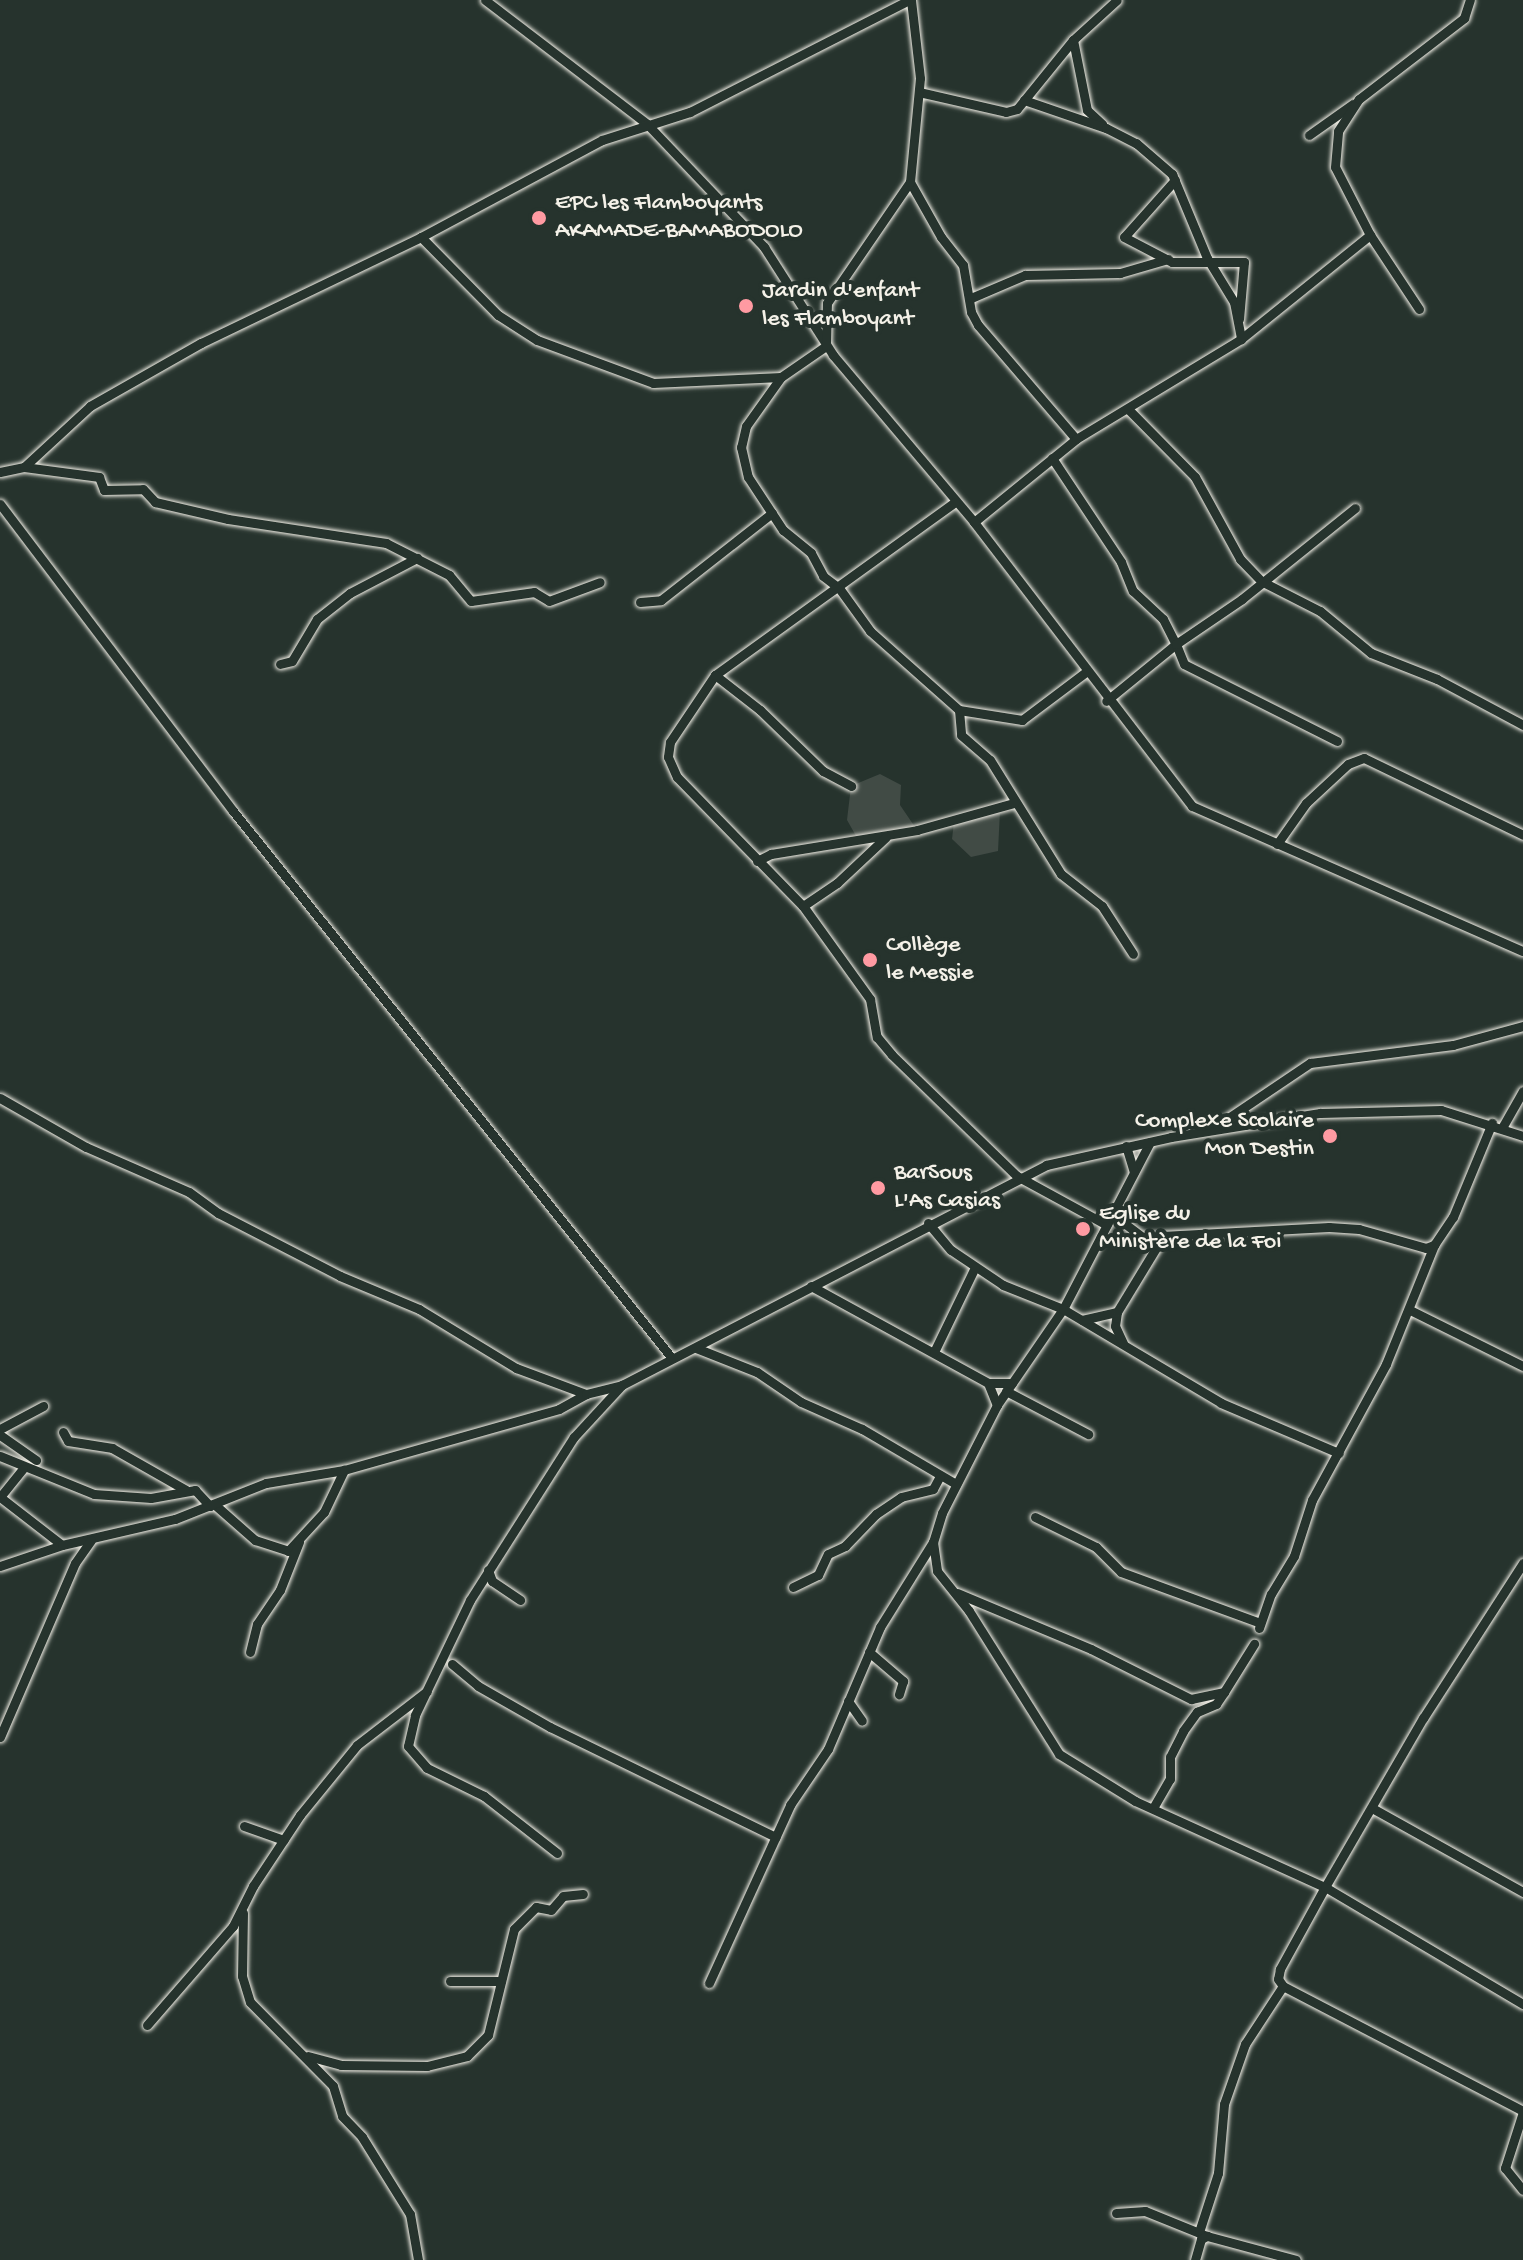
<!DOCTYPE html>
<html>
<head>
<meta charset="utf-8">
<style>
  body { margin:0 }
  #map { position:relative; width:1523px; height:2260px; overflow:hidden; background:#26332d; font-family:"Gochi Hand",sans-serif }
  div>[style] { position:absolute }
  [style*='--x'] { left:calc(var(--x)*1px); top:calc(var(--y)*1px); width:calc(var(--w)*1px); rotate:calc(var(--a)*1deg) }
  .green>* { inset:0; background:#414b45 }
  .roads { filter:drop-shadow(0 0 2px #f4f1e8) drop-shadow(0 0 2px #f4f1e8) }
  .minor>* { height:9px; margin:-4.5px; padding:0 4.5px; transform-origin:4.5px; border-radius:4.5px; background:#26332d }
  .dots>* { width:22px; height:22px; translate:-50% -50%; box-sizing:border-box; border:4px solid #26332d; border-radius:50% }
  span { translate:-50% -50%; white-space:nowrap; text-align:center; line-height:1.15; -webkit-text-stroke:8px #26332d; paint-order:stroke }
  .poi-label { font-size:24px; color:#f4f1e8 }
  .left { translate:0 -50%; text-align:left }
  .right { translate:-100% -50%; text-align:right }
</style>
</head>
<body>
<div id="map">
  <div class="green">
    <div style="clip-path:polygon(880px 774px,901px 785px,900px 805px,917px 830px,860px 843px,847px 820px,851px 786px)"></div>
    <div style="clip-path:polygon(1000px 811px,998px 851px,971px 857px,952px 839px,954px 822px)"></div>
  </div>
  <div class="roads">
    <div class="minor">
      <div style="--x:485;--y:0;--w:204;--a:37.4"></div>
      <div style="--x:647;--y:124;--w:170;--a:46.4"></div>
      <div style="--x:764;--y:247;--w:128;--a:57.4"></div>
      <div style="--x:833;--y:355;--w:219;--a:49.8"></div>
      <div style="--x:974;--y:522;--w:358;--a:52.5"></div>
      <div style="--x:1192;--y:806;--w:361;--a:23.7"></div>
      <div style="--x:1073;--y:40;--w:71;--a:78.7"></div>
      <div style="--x:1087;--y:110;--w:21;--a:43"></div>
      <div style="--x:919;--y:92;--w:89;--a:12.9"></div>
      <div style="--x:1006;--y:112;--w:11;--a:-15"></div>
      <div style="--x:1017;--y:109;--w:89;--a:-50.9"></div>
      <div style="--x:1073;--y:40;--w:59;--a:-42.3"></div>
      <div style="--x:1024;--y:100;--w:87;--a:18.9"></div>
      <div style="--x:1106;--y:128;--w:34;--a:27"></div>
      <div style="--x:1136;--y:143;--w:48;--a:40.7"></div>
      <div style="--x:1172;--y:174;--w:91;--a:67.4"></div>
      <div style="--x:1207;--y:258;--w:52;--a:58.5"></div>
      <div style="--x:1234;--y:302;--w:38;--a:79"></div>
      <div style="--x:1309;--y:135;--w:54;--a:-35.2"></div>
      <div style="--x:1175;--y:180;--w:76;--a:131.8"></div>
      <div style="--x:1124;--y:237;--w:54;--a:27.5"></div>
      <div style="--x:1172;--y:262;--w:72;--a:0"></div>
      <div style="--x:1244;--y:262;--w:57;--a:95"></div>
      <div style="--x:910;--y:182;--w:63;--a:60.6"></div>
      <div style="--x:941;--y:237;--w:36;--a:52"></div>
      <div style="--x:963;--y:265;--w:48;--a:80.3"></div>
      <div style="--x:971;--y:312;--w:15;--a:62"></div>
      <div style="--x:978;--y:325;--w:150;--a:49.3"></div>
      <div style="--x:421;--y:237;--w:110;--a:45.4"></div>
      <div style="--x:498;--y:315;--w:46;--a:32.7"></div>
      <div style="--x:537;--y:340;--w:124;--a:20.3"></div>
      <div style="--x:653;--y:383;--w:128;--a:-2.7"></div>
      <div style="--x:781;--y:377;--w:55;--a:-34.6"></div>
      <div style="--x:826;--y:346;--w:43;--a:-88.7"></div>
      <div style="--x:827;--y:303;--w:147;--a:-55.6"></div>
      <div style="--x:910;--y:182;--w:104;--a:-84.5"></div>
      <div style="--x:920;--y:78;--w:79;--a:-96.6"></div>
      <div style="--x:971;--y:298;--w:59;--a:-23.1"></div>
      <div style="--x:1025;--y:275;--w:95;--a:-1.2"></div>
      <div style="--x:1120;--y:273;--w:50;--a:-16.3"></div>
      <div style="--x:1419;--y:309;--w:89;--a:-123.5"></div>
      <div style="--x:1370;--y:235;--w:76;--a:-117.2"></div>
      <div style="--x:1335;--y:167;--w:36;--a:-85"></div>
      <div style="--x:1338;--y:131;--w:38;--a:-57"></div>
      <div style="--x:1359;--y:99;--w:133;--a:-37.6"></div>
      <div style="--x:1464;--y:18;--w:19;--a:-72"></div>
      <div style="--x:781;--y:377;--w:60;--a:125.5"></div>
      <div style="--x:746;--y:426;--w:22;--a:103"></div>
      <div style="--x:741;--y:447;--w:31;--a:77"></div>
      <div style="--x:748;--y:477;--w:64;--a:56.6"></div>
      <div style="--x:783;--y:530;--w:36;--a:39"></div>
      <div style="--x:811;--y:553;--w:26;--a:62"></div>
      <div style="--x:823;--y:576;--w:20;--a:37"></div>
      <div style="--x:839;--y:588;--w:53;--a:54.2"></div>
      <div style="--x:870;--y:631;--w:119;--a:41.6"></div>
      <div style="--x:959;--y:710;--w:25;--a:85"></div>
      <div style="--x:961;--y:735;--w:38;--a:41"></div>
      <div style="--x:990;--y:760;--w:134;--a:58.1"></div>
      <div style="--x:1061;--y:874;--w:52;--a:38"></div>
      <div style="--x:1102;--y:906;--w:57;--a:57.1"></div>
      <div style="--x:1128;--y:409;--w:95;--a:45.4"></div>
      <div style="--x:1195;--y:477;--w:94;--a:61.2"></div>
      <div style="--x:1240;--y:559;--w:30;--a:46"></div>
      <div style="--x:1261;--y:581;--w:66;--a:27"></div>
      <div style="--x:1320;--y:611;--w:66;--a:39.5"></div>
      <div style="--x:1371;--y:653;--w:71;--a:21.5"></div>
      <div style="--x:1437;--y:679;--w:98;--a:28.1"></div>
      <div style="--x:1052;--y:458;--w:125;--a:56.4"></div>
      <div style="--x:1121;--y:562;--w:31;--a:68"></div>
      <div style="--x:1133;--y:591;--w:41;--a:43"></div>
      <div style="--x:1163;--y:619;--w:28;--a:63"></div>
      <div style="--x:1176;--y:644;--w:90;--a:140.8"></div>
      <div style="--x:24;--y:467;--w:76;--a:7.6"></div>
      <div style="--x:99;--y:477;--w:14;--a:69"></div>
      <div style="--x:104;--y:490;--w:39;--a:-1"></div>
      <div style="--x:143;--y:489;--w:18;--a:47"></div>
      <div style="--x:155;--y:502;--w:75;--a:13.1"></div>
      <div style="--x:228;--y:519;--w:160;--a:8.6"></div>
      <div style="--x:386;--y:543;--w:71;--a:26.9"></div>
      <div style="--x:449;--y:575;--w:34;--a:50"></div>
      <div style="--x:471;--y:601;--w:64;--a:-8.1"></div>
      <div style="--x:534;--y:592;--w:17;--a:31"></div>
      <div style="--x:549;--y:601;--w:54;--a:-20.4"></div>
      <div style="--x:0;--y:472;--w:25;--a:-12"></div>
      <div style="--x:24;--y:467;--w:90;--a:-42.7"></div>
      <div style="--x:90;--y:406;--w:128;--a:-29.6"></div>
      <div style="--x:201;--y:343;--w:244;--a:-25.7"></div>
      <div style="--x:421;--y:237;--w:205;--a:-28.2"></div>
      <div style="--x:602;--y:140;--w:92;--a:-17.7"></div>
      <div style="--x:690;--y:112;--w:246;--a:-27.1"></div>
      <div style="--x:955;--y:502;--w:296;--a:144.2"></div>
      <div style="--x:715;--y:675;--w:81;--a:123.9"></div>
      <div style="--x:670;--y:742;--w:15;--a:98"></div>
      <div style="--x:668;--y:757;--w:22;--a:66"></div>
      <div style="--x:677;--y:777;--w:180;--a:45.7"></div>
      <div style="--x:803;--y:906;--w:115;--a:54.2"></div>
      <div style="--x:870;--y:999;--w:39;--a:80"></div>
      <div style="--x:877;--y:1037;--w:23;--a:50"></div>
      <div style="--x:892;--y:1055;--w:174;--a:44.1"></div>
      <div style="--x:1017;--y:1176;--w:102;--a:28.6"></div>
      <div style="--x:0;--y:504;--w:385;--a:52.8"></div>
      <div style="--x:233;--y:811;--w:700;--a:51.26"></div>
      <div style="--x:974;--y:522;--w:132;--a:-39.1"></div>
      <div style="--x:1076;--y:439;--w:193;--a:-31.2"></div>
      <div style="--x:1241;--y:339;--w:166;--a:-38.9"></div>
      <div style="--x:640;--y:602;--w:21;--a:-5"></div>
      <div style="--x:661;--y:600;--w:141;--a:-38.1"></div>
      <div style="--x:280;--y:664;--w:12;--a:-14"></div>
      <div style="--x:292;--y:661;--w:49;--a:-59.2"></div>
      <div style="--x:317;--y:619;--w:42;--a:-38.2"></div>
      <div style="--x:350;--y:593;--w:76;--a:-27.6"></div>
      <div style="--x:715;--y:675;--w:57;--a:37.9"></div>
      <div style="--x:760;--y:710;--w:88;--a:44.1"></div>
      <div style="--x:823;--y:771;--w:32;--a:28"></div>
      <div style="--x:959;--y:710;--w:64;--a:9"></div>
      <div style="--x:1022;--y:720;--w:80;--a:-36.9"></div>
      <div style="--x:1337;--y:741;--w:171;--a:-153.3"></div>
      <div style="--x:1184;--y:664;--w:22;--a:-112"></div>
      <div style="--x:1176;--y:644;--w:80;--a:-34.3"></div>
      <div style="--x:1242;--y:599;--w:145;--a:-38.8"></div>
      <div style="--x:1277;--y:844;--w:50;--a:-54.7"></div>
      <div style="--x:1306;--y:803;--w:57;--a:-42.9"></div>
      <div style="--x:1348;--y:764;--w:17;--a:-21"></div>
      <div style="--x:1364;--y:758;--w:177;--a:25.8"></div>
      <div style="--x:757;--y:861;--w:16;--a:-27"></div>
      <div style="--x:771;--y:854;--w:148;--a:-9.3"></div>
      <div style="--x:917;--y:830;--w:101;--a:-15.6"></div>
      <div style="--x:803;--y:906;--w:41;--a:-34.1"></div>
      <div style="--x:837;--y:883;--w:67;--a:-43.2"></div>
      <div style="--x:0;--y:1098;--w:99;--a:29.7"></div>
      <div style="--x:86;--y:1147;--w:112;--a:23.6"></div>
      <div style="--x:189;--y:1192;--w:36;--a:36"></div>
      <div style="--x:218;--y:1213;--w:137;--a:27.3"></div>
      <div style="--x:340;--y:1276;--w:86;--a:22.7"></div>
      <div style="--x:419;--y:1309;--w:114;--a:31.3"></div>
      <div style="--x:516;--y:1368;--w:75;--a:20.4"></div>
      <div style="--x:1503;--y:1126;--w:40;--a:-60.3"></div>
      <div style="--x:1212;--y:1129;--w:118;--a:-34"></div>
      <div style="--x:1310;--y:1063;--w:144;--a:-7.2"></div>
      <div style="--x:1453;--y:1045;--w:73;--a:-15.2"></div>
      <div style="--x:1150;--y:1142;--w:188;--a:117.5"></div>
      <div style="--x:1063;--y:1309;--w:116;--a:124.5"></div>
      <div style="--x:997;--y:1405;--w:121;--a:117"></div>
      <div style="--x:942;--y:1513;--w:30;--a:107"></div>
      <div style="--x:933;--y:1542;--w:29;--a:82"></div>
      <div style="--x:937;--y:1571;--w:51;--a:51.3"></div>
      <div style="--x:969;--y:1611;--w:169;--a:57.8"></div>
      <div style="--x:1059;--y:1754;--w:89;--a:31.7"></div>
      <div style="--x:1135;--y:1801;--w:209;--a:24.4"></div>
      <div style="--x:1325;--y:1887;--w:94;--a:118.8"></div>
      <div style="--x:1280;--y:1969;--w:10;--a:101"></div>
      <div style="--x:1278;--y:1979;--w:9;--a:54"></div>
      <div style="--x:1283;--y:1986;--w:271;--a:27.5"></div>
      <div style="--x:1126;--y:1146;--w:27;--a:73"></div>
      <div style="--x:1112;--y:1214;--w:39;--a:37"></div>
      <div style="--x:1143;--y:1237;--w:186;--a:-3.1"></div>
      <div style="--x:1329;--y:1227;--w:30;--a:4"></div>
      <div style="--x:1359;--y:1229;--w:70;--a:15.8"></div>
      <div style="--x:1426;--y:1248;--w:9;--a:-21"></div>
      <div style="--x:1434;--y:1245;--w:34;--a:-56"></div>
      <div style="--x:1453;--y:1217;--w:102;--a:-67.5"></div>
      <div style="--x:928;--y:1223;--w:35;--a:50"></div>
      <div style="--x:951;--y:1250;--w:63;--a:33.9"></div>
      <div style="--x:1003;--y:1285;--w:65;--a:21.8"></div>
      <div style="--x:1063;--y:1309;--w:184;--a:30.7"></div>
      <div style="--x:1221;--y:1403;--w:128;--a:23"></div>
      <div style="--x:811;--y:1286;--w:202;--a:28.7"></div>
      <div style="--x:988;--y:1383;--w:24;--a:68"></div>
      <div style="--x:1410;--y:1310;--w:126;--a:26.4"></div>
      <div style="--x:1117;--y:1312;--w:14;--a:98"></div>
      <div style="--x:1115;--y:1326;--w:19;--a:65"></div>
      <div style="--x:1082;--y:1320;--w:36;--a:-13"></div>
      <div style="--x:1117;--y:1312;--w:87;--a:-58.7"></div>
      <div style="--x:696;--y:1348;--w:66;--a:21.5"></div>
      <div style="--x:757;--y:1372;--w:53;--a:34.3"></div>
      <div style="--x:801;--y:1402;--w:67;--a:23.9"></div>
      <div style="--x:862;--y:1429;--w:109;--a:30.3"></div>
      <div style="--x:934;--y:1352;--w:94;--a:-64.2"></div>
      <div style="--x:988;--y:1383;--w:24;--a:0"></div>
      <div style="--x:1006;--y:1391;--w:93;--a:27.7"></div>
      <div style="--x:0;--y:1429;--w:49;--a:-28.1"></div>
      <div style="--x:63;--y:1432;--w:10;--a:61"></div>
      <div style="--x:68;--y:1441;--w:45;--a:9"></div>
      <div style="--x:112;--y:1448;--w:85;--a:29.6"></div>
      <div style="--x:0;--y:1435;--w:44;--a:34.8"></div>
      <div style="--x:0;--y:1456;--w:101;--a:22"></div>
      <div style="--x:94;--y:1494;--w:57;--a:4"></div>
      <div style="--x:151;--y:1498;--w:45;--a:-10.3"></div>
      <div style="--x:195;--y:1490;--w:22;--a:47"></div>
      <div style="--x:0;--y:1497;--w:78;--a:37.7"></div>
      <div style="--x:0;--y:1497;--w:36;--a:-51"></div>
      <div style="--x:214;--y:1504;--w:55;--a:41.3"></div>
      <div style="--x:255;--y:1540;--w:35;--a:18"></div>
      <div style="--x:288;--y:1551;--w:53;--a:-47.3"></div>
      <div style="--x:324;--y:1512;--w:47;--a:-64.5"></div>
      <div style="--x:1035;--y:1517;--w:68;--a:26.2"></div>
      <div style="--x:1096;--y:1547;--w:35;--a:45"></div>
      <div style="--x:1121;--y:1572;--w:148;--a:20.1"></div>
      <div style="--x:1523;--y:1563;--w:184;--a:122.8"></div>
      <div style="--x:1423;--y:1718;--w:195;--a:120.1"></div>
      <div style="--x:1325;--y:1887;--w:230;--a:30.6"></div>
      <div style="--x:0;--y:1566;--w:65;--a:-18.7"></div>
      <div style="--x:62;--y:1545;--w:116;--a:-13"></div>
      <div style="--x:175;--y:1519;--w:98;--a:-21.6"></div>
      <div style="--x:266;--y:1483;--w:79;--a:-9.5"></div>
      <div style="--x:344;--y:1470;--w:223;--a:-15.8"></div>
      <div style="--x:559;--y:1409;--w:31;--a:-29"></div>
      <div style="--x:586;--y:1394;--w:37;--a:-14"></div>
      <div style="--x:622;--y:1385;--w:478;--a:-27.4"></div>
      <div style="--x:1046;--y:1165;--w:128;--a:-12.6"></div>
      <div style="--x:1171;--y:1137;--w:151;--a:-9.2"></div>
      <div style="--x:1320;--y:1113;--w:121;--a:-1.4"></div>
      <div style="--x:1441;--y:1110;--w:86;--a:17.6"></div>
      <div style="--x:488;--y:1570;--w:12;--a:70"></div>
      <div style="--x:492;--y:1581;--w:34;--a:34"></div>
      <div style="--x:793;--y:1587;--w:28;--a:-26"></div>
      <div style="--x:818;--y:1575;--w:23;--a:-65"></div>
      <div style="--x:828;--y:1554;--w:19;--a:-25"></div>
      <div style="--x:845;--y:1546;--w:45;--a:-45.9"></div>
      <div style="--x:876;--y:1514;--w:30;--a:-34"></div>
      <div style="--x:901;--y:1497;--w:33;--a:-14"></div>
      <div style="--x:933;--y:1489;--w:15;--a:-62"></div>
      <div style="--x:957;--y:1593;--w:145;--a:22.7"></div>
      <div style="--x:1091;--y:1649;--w:112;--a:26.6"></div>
      <div style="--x:1191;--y:1699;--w:34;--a:-12"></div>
      <div style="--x:1224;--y:1692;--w:57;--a:-58"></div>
      <div style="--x:1259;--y:1628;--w:36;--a:-71"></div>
      <div style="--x:1271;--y:1594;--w:44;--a:-58.8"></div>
      <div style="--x:1294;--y:1556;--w:59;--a:-72.2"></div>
      <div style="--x:1312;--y:1500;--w:155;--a:-61.4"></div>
      <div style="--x:1386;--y:1364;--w:128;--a:-68"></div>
      <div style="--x:250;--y:1652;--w:29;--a:-76"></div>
      <div style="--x:257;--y:1624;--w:41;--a:-55.9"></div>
      <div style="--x:280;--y:1590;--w:52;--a:-68.4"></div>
      <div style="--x:869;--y:1652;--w:45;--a:40.5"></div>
      <div style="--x:903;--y:1681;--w:14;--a:107"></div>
      <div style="--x:452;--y:1664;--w:34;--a:40"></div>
      <div style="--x:478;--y:1686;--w:83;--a:29.7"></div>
      <div style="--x:550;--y:1727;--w:251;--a:26"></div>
      <div style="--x:848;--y:1701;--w:24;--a:55"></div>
      <div style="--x:0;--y:1737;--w:189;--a:-66.7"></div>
      <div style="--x:75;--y:1563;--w:28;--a:-55"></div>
      <div style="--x:1153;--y:1808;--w:34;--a:-60"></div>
      <div style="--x:1170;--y:1779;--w:22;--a:-90"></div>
      <div style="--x:1170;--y:1757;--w:29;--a:-63"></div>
      <div style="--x:1183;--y:1731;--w:24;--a:-54"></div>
      <div style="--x:1197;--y:1712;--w:21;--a:-23"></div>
      <div style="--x:1216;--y:1704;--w:14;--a:-56"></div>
      <div style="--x:1372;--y:1808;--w:173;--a:29.1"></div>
      <div style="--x:244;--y:1826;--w:42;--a:19.3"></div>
      <div style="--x:557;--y:1853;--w:93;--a:-142"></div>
      <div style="--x:484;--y:1796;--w:64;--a:-153.8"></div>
      <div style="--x:427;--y:1768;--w:29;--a:-131"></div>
      <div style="--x:408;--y:1746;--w:32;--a:-77"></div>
      <div style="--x:415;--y:1715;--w:127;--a:-64.4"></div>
      <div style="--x:470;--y:1600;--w:193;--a:-57.5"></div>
      <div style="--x:574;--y:1437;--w:71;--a:-47.3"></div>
      <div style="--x:243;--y:1913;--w:63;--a:90.9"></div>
      <div style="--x:242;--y:1976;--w:27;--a:73"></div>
      <div style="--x:250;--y:2002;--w:118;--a:45.3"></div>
      <div style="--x:333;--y:2086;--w:31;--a:73"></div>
      <div style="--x:342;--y:2116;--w:29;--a:46"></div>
      <div style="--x:362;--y:2137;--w:91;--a:58.1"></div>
      <div style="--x:410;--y:2214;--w:47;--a:80.1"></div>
      <div style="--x:450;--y:1981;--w:51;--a:0"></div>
      <div style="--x:709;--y:1983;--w:196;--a:-65.5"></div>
      <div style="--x:790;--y:1805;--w:68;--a:-55.8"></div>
      <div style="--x:828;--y:1749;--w:133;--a:-66.9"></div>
      <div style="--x:880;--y:1627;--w:100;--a:-58.1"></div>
      <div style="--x:147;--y:2025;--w:131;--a:-49"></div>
      <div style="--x:233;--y:1926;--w:45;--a:-63.4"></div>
      <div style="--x:253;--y:1886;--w:85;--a:-56.5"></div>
      <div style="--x:300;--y:1815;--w:90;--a:-50.8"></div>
      <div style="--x:357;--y:1745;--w:88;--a:-37.6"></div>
      <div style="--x:308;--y:2056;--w:34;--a:15"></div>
      <div style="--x:341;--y:2065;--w:86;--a:0.7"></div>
      <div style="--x:427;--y:2066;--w:41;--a:-14"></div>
      <div style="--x:467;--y:2056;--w:30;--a:-45"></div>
      <div style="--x:488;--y:2035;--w:109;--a:-76.2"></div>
      <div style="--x:514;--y:1929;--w:31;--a:-45"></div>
      <div style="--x:536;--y:1907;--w:15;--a:11"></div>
      <div style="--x:551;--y:1910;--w:18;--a:-49"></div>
      <div style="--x:563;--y:1896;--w:20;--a:-6"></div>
      <div style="--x:1523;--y:2112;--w:59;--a:107.8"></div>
      <div style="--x:1505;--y:2168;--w:28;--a:51"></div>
      <div style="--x:1116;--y:2213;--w:29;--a:-4"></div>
      <div style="--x:1145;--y:2211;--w:67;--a:22"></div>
      <div style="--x:1207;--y:2236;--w:92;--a:15.1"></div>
      <div style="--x:1199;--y:2232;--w:62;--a:-72.1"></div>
      <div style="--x:1218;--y:2173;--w:69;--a:-85"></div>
      <div style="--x:1224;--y:2104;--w:64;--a:-70.7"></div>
      <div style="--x:1245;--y:2044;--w:69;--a:-56.8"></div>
      <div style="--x:1195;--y:2260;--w:22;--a:-74"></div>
      <div style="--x:1201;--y:2239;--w:7;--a:-27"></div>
    </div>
  </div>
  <div class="dots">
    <div style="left:539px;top:218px;background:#ff9aa2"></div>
    <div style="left:746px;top:306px;background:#ff9aa2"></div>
    <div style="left:870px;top:960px;background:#ff9aa2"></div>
    <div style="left:1330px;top:1136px;background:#ff9aa2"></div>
    <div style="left:878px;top:1188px;background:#ff9aa2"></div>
    <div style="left:1083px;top:1229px;background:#ff9aa2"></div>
  </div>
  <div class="poi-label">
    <span class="left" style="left:555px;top:218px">EPC les Flamboyants<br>AKAMADE-BAMABODOLO</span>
    <span class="left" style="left:762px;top:306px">Jardin d'enfant<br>les Flamboyant</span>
    <span class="left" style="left:886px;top:960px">Collège<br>le Messie</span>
    <span class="right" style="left:1314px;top:1136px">Complexe Scolaire<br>Mon Destin</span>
    <span class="left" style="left:894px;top:1188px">BarSous<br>L'As Casias</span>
    <span class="left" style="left:1099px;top:1229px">Eglise du<br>Ministère de la Foi</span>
  </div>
</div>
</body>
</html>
